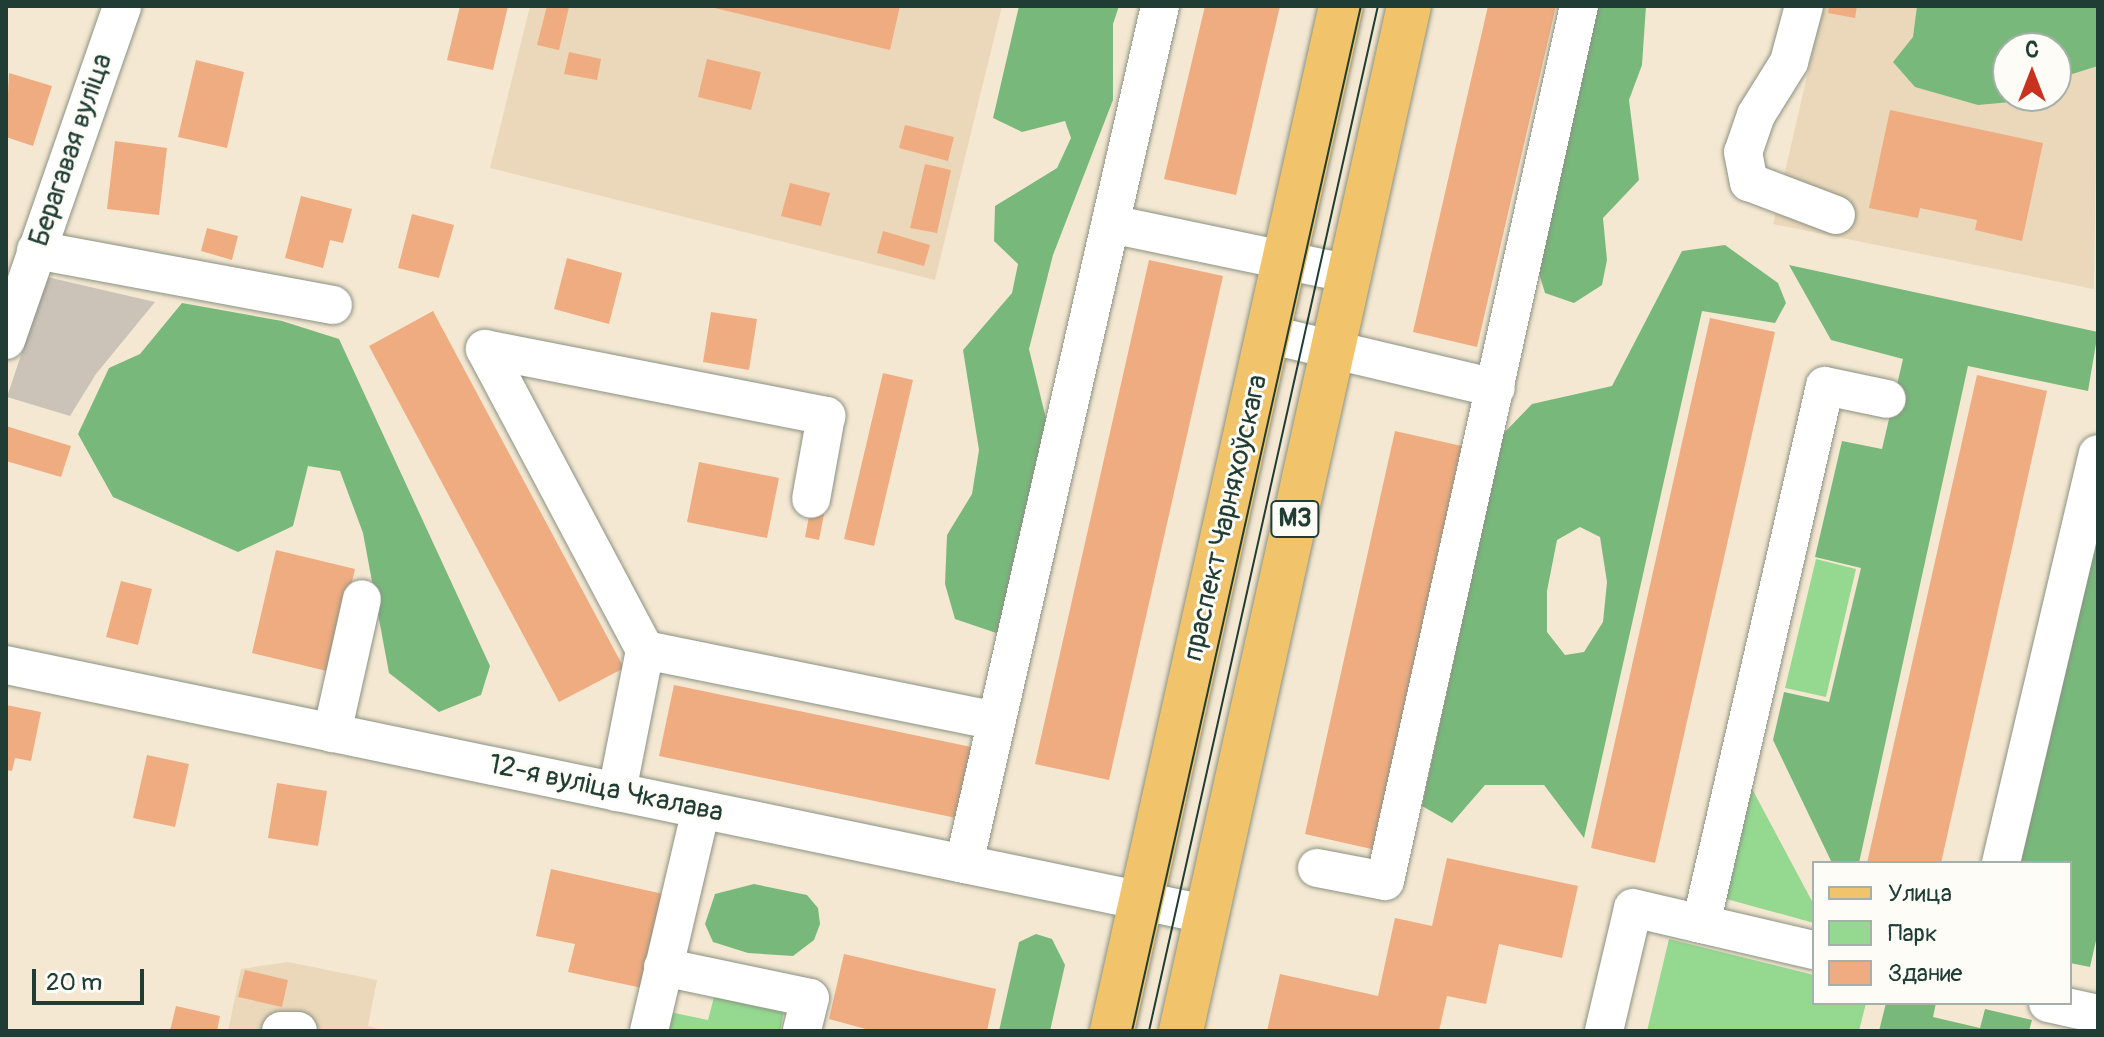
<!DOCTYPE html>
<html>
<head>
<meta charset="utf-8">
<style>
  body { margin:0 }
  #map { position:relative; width:2104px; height:1037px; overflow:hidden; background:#f5e8d2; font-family:Pangolin,sans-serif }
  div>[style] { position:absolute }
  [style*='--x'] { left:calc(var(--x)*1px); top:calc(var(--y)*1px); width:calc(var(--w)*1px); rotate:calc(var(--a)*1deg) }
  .built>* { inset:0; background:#ebd8ba }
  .industrial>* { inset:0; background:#cbc3b8 }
  .green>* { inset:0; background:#95d991 }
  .forest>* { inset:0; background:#78b97b }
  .building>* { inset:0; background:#efac80 }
  .roads { filter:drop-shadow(0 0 2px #8a9283) drop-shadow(0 0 2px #8a9283) }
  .minor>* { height:38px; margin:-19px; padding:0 19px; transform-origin:19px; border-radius:19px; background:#fff }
  .major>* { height:44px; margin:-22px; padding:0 22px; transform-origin:22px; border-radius:22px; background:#f1c36a }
  .tram>* { height:2px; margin:-1px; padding:0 1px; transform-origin:1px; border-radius:1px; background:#1f3d34 }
  span { translate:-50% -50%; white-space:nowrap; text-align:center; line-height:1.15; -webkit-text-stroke:6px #fdfcf7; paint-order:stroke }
  .shield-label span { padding:2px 6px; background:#fdfcf7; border:2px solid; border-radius:6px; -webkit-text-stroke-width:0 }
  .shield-label { font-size:26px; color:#1f3d34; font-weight:700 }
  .street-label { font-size:28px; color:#1f3d34 }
  .frame { position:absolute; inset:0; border:8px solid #1f3d34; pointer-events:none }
  .legend { position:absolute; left:1812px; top:861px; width:260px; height:144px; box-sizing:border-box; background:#fdfcf7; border:2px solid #a4b0a9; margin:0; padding:10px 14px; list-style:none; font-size:24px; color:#1f3d34 }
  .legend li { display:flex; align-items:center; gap:16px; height:40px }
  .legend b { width:40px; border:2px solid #a4b0a9 }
  .north { position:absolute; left:1992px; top:32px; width:80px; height:80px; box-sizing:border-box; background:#fdfcf7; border:2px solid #a4b0a9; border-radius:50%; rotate:0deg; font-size:22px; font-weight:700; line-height:32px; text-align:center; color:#1f3d34 }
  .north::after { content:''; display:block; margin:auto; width:28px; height:36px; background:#c8321e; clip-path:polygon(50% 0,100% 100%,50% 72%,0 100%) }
  .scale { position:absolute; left:32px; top:969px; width:112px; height:36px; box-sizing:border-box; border:4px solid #1f3d34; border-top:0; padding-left:10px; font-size:24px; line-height:28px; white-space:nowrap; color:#1f3d34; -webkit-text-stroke:6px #fdfcf7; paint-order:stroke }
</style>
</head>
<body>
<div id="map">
  <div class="built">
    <div style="clip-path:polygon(530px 6px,1002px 6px,935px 280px,490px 168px)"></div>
    <div style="clip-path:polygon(evenodd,1823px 6px,2098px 6px,2094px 289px,1773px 224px,1823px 6px,2008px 48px,2056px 48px,2056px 96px,2008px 96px,2008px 48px)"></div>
    <div style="clip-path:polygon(288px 962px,377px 980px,368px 1026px,385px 1031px,228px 1031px,241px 969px)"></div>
  </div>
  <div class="industrial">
    <div style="clip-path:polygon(47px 277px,155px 302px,96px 374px,70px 416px,7px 397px)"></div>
  </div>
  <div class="green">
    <div style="clip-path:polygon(1816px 559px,1856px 569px,1826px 697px,1785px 688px)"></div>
    <div style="clip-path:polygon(1750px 785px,1814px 905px,1814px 923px,1723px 898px)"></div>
    <div style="clip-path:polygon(1669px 939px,1814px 975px,1814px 1003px,1866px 1003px,1859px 1031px,1647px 1031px)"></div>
    <div style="clip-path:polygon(714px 997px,784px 1011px,780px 1031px,666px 1031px,670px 1012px,708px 1020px)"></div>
  </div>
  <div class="forest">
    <div style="clip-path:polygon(1019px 6px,1119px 6px,1113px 24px,1113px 100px,1053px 255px,1029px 349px,1049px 431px,1011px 638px,955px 619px,945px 584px,947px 535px,972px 494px,979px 450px,963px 350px,1012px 293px,1018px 264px,994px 241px,995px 206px,1057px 168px,1071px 138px,1065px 121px,1022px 132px,993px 118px)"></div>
    <div style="clip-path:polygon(1589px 6px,1646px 6px,1642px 65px,1629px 100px,1639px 180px,1603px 218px,1607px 260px,1602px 285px,1574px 303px,1545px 293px,1535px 260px)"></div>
    <div style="clip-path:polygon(1917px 6px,2098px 6px,2098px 66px,2056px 79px,2056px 48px,2008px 48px,2008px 96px,2037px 96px,2033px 100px,1978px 105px,1915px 87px,1893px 62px,1913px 37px)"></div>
    <div style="clip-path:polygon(evenodd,1725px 245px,1778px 283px,1786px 303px,1775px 323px,1702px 311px,1584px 838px,1544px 785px,1485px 785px,1452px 823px,1422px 806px,1503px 434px,1532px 404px,1612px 386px,1682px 251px,1725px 245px,1580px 527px,1600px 537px,1607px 582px,1603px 622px,1584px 652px,1565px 655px,1547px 632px,1547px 591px,1557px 540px,1580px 527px)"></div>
    <div style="clip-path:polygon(1789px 265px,2098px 332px,2088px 391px,1968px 366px,1859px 863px,1832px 863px,1773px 740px,1784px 692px,1829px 702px,1861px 568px,1815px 557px,1842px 441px,1882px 449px,1903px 359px,1831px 340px)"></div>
    <div style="clip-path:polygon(182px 303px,282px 321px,339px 339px,490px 666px,481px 695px,439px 712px,389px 673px,363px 533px,340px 471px,308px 466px,293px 526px,238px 552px,113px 497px,78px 434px,109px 368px,140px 354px)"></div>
    <div style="clip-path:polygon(2098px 524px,2098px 932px,2090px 967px,2070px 963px,2070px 863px,2020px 863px)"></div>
    <div style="clip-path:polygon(754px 884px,807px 895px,818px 908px,820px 924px,814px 940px,793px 956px,748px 953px,713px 942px,705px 924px,715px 894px)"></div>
    <div style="clip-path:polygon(1036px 934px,1052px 939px,1065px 965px,1050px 1031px,999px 1031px,1019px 942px)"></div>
    <div style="clip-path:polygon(1886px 1003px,1936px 1003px,1933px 1017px,1980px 1028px,1985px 1009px,2032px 1020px,2029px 1031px,1879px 1031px)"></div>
  </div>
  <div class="building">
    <div style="clip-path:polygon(460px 6px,508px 6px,493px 70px,447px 60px)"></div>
    <div style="clip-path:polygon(547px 6px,569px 7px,559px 50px,537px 45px)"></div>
    <div style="clip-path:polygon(706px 6px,900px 6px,890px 50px)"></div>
    <div style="clip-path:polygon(1205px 6px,1280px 6px,1236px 195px,1164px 179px)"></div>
    <div style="clip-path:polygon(1488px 6px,1556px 6px,1477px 347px,1413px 332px)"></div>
    <div style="clip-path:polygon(1829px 6px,1857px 6px,1855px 18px,1828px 13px)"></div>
    <div style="clip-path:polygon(569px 52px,601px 59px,597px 80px,564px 74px)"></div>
    <div style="clip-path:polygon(707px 59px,761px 72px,751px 110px,698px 97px)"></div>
    <div style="clip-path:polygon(196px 60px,244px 72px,227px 148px,178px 137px)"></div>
    <div style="clip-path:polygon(9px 73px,52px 86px,33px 146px,6px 137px)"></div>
    <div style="clip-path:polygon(1890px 110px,2043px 143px,2022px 241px,1975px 230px,1977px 220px,1920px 208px,1918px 218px,1869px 208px)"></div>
    <div style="clip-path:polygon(905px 125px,954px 137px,948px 161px,899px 148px)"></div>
    <div style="clip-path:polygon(115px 141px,167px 148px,159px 215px,107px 209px)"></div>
    <div style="clip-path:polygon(925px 164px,951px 170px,937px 233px,910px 228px)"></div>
    <div style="clip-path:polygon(790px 183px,830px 193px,821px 226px,781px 216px)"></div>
    <div style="clip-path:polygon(301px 196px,352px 209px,343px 243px,330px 240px,323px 268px,285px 258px)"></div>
    <div style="clip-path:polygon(412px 214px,454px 225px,439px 278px,398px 268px)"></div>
    <div style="clip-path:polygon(207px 228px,238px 236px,232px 260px,201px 251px)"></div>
    <div style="clip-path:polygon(883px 231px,930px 245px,924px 266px,877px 253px)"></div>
    <div style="clip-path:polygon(567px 258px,622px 273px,609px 324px,554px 309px)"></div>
    <div style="clip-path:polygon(1149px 260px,1223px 276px,1109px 780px,1035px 764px)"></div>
    <div style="clip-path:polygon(433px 311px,624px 668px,559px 702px,369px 346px)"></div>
    <div style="clip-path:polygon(711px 312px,757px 319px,749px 370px,703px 362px)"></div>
    <div style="clip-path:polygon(1710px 318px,1775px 332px,1655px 863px,1591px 848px)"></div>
    <div style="clip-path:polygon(883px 373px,913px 380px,874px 546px,844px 539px)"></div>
    <div style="clip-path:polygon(1977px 375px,2047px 391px,2014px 539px,1941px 863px,1867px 863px)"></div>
    <div style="clip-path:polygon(6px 426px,71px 446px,61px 477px,6px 461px)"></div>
    <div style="clip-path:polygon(1395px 431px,1466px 447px,1376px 850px,1305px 834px)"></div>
    <div style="clip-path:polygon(699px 462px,779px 478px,767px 538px,687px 522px)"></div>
    <div style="clip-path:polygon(811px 506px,825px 509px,819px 540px,805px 537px)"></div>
    <div style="clip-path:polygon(276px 550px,355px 569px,331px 672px,252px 653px)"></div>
    <div style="clip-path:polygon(121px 581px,152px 589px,138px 645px,106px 637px)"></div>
    <div style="clip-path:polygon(674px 685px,976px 748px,961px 819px,659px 756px)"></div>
    <div style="clip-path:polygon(6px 705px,41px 712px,31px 761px,15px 758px,12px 771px,6px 770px)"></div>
    <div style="clip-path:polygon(147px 755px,189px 764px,175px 827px,133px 818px)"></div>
    <div style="clip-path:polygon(277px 783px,327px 791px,318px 846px,268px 838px)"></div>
    <div style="clip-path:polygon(1447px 858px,1578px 886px,1562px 958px,1499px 944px,1486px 1004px,1447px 996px,1439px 1031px,1267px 1031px,1280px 974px,1378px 996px,1395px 918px,1432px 926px)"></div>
    <div style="clip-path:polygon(551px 869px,663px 894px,642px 988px,568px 972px,575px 944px,536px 936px)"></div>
    <div style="clip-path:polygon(844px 954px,996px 989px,987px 1031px,873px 1031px,829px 1019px)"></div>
    <div style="clip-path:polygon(245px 970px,288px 980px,282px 1007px,238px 997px)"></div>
    <div style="clip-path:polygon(176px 1006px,220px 1016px,217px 1031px,170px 1031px)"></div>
  </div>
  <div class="roads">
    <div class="minor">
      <div style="--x:1804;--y:6;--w:58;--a:105"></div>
      <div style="--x:1789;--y:62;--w:62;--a:121.9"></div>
      <div style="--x:1756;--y:115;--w:39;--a:109"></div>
      <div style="--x:1743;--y:152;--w:31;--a:79"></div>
      <div style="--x:1749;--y:182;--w:93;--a:20.8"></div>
      <div style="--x:1111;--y:224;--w:245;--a:11.8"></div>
      <div style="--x:36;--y:250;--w:302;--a:10.5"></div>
      <div style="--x:1267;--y:334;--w:235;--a:13.3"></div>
      <div style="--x:6;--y:340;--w:354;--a:-70.8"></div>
      <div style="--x:485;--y:349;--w:341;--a:62"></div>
      <div style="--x:645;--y:650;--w:145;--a:101.2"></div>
      <div style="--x:485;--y:349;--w:348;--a:11.1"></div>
      <div style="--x:826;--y:416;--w:84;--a:100.2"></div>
      <div style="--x:645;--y:650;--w:358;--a:11.4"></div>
      <div style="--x:6;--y:665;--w:1225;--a:11.73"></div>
      <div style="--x:332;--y:733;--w:137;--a:-77.4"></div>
      <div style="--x:2001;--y:863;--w:420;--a:-76.7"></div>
      <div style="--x:964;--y:864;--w:880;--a:-77.13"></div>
      <div style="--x:1317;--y:868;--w:69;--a:10.8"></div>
      <div style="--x:1385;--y:881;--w:896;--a:-77.5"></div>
      <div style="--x:1701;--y:924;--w:552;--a:-77.02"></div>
      <div style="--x:1825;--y:386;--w:63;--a:11.8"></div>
      <div style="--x:663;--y:967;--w:150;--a:11.9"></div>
      <div style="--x:810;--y:998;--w:34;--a:104"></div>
      <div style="--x:2048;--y:1003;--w:51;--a:12.4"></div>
      <div style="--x:281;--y:1031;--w:17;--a:0"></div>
      <div style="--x:649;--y:1031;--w:227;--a:-76.8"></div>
      <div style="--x:1604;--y:1031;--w:126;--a:-76.7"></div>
      <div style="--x:1633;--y:908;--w:186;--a:13.1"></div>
    </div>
    <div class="major">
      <div style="--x:1112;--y:1031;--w:1050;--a:-77.41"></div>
      <div style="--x:1181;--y:1031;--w:1050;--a:-77.46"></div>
    </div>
  </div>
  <div class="tram">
    <div style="--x:1132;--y:1031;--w:1050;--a:-77.41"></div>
    <div style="--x:1149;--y:1031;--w:1050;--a:-77.41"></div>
  </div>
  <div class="shield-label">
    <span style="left:1295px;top:519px">М3</span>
  </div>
  <div class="street-label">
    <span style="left:71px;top:150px;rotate:-71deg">Берагавая вуліца</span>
    <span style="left:1226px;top:518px;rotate:-77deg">праспект Чарняхоўскага</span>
    <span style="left:606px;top:789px;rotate:12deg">12-я вуліца Чкалава</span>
  </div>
  <div class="frame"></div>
  <ul class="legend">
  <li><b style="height:10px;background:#f1c36a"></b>Улица</li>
  <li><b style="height:22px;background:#95d991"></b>Парк</li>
  <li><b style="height:22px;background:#efac80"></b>Здание</li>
  </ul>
  <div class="north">С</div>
  <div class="scale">20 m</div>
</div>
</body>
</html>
